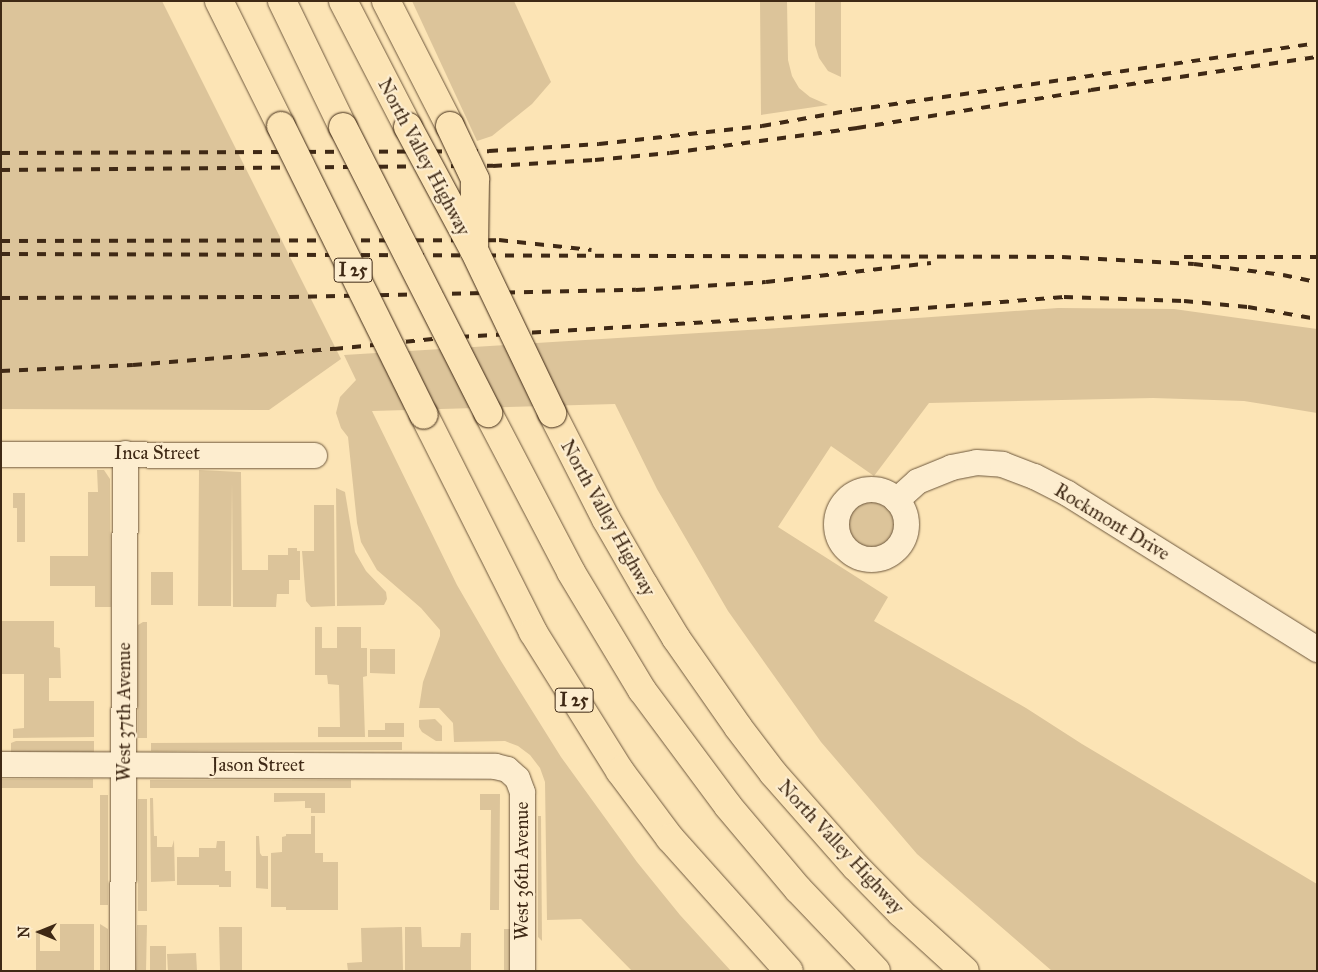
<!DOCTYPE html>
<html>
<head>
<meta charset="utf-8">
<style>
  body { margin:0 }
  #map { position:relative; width:1318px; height:972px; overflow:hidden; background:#fce4b5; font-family:"IM FELL Great Primer",serif }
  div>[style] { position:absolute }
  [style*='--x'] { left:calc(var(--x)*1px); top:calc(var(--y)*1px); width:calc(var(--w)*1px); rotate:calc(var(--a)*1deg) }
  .green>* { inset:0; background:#dcc49a }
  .round { border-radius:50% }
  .roads { filter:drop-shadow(0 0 1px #6e583d) drop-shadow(0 0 1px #6e583d) }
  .minor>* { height:25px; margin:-12.5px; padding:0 12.5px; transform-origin:12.5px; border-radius:12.5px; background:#fdedcf }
  .minor>.ring { margin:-12.5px; padding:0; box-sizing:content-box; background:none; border:25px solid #fdedcf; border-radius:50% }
  .highway>* { height:28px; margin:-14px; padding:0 14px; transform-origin:14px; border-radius:14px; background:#fce4b5 }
  .rail>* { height:4px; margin-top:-2px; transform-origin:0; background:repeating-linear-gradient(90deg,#3f2915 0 9px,transparent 0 18px) }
  .bridges { filter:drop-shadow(0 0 1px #3f2915) drop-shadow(0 0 1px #3f2915) }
  .highway-bridge>* { height:28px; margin:-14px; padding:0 14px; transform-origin:14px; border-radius:14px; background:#fce4b5 }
  span { translate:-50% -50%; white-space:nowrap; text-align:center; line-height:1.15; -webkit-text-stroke:4.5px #fdedcf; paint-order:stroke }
  .shield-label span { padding:1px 4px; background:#fdedcf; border:1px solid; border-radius:4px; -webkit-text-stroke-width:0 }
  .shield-label { font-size:18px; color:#3f2915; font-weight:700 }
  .street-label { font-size:19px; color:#3f2915 }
  .frame { position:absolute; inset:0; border:2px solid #3f2915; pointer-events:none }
  .north { position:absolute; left:15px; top:907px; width:50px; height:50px; -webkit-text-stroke:4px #fdedcf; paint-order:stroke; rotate:270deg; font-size:14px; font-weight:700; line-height:20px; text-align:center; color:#3f2915 }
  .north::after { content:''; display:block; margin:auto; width:18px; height:22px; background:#3f2915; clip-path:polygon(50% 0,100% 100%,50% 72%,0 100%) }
</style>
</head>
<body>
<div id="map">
  <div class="green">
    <div style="clip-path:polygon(1px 1px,162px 1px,341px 359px,269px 410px,1px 409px)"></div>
    <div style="clip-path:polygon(412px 1px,514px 1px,551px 82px,532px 104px,492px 136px,477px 141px)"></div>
    <div style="clip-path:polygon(760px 1px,787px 1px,788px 60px,792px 76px,799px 88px,810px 97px,828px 105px,761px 115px)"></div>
    <div style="clip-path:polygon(815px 1px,841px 1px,841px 77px,828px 71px,819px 58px,815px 45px)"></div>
    <div style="clip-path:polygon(1058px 308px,1174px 309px,1317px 329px,1317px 413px,1244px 401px,1153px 398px,929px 403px,874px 476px,831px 446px,778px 527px,888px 597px,874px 621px,1026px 708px,1082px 744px,1317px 884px,1317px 971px,1052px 971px,917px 854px,821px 742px,728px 611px,657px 489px,615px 404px,372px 411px,457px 585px,501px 661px,561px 757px,637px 862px,680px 915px,731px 971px,632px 971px,581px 919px,547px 920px,545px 782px,540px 768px,530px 755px,518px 746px,505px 741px,454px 742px,453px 723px,439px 708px,419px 708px,423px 682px,440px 636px,440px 630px,421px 608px,377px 570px,361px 542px,357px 523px,348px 437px,341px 428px,336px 413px,340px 397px,356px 380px,344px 355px,765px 329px)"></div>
    <div style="clip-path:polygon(97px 470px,104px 470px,110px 479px,111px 607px,95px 607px,95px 586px,50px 586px,50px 556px,88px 556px,88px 492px,98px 492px)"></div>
    <div style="clip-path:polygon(199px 470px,241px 472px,242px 570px,268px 570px,268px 555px,288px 555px,288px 548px,297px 548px,297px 551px,300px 551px,300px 580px,289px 580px,289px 594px,277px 594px,276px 607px,233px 607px,232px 482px,231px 606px,198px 606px)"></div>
    <div style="clip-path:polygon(336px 488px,345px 492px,355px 552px,366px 571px,386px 592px,387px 599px,384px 605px,337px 606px)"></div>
    <div style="clip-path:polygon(13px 493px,25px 493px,25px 542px,17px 542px,17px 508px,13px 508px)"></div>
    <div class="round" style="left:848px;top:502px;width:46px;height:46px"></div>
    <div style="clip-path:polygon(314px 505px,334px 505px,335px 606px,311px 607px,306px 601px,302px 551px,314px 551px)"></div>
    <div style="clip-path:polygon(151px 572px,173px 572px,173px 605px,151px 605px)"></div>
    <div style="clip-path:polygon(1px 621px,54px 621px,54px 647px,60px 648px,61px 678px,49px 678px,49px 701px,94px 701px,94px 737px,13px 738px,13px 729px,24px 728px,24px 674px,1px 674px)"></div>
    <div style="clip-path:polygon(143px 622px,147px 622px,147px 738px,138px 738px,138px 625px)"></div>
    <div style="clip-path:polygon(315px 627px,322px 627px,322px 648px,337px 648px,337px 627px,361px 627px,361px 648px,367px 648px,367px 676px,363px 677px,365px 737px,318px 737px,318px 727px,340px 727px,339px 685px,328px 684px,327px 675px,315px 675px)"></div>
    <div style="clip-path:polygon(370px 649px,395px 649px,395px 674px,370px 673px)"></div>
    <div style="clip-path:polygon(435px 719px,442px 726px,442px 741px,436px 741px,422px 732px,419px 727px,419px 720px)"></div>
    <div style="clip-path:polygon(385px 723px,404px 723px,404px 737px,368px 737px,368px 730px,385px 730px)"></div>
    <div style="clip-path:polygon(16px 741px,94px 741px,94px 752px,11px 752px,11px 743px)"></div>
    <div style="clip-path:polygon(402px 742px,402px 750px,151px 751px,151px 743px)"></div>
    <div style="clip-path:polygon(1px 779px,93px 779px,93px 788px,1px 788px)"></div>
    <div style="clip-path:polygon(150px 780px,351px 780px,351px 788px,150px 788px)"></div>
    <div style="clip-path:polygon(274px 793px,325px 793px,325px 813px,311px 813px,311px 808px,305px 808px,305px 801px,274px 802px)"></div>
    <div style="clip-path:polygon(480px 794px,500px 794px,499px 910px,490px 910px,491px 810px,480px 810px)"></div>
    <div style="clip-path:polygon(100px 795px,108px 795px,108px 905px,100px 905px)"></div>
    <div style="clip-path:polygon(150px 798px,153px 798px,154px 836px,157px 836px,157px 847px,172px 847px,174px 840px,175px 881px,151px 882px)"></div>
    <div style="clip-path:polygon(138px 799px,147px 799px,147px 911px,138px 911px)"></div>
    <div style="clip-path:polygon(311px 816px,315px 816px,315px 853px,323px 853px,323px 862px,338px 862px,338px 910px,286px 910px,286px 907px,271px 907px,271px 853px,282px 852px,282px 837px,286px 836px,286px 834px,311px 834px)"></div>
    <div style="clip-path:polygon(538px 816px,541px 816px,542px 941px,538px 937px)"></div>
    <div style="clip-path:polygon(256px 836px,259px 836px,260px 853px,262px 856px,268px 856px,268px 889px,256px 888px)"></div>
    <div style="clip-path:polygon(217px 841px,225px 841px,225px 871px,231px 871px,231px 887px,219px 887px,219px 885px,177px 885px,177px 857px,199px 857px,199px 848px,216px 848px)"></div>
    <div style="clip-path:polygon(60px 924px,94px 924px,94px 971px,36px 971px,36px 930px,40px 930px,40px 951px,60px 951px)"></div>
    <div style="clip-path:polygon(100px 924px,108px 929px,108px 971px,100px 971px)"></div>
    <div style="clip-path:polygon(137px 925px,147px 925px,146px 971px,136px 971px)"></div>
    <div style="clip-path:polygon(219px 927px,242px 927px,242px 971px,220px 971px)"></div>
    <div style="clip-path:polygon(402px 927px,403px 971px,348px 971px,347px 963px,362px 962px,361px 928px)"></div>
    <div style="clip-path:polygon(405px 927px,421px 927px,422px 947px,460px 947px,461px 933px,471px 933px,471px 971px,405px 971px)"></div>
    <div style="clip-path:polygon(504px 929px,511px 929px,511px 971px,504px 971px)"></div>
    <div style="clip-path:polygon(150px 946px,166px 946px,166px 971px,150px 971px)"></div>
    <div style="clip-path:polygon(196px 953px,197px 971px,168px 971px,167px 954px)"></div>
  </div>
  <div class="roads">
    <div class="minor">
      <div style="--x:1;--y:454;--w:313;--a:0.2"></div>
      <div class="ring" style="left:836px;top:489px;width:45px;height:45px"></div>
      <div style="--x:896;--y:500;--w:28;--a:-42"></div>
      <div style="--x:917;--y:481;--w:37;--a:-22"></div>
      <div style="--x:951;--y:467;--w:25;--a:-11"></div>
      <div style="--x:976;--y:462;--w:26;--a:4"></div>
      <div style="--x:1002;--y:464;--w:34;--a:21"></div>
      <div style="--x:1034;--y:476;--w:37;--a:27"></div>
      <div style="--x:1067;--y:493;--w:295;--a:32"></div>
      <div style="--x:1;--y:764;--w:494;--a:0.2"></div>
      <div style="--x:495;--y:766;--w:12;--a:14"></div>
      <div style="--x:507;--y:769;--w:13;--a:42"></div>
      <div style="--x:517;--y:778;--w:15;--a:70"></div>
      <div style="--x:522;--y:792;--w:179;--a:90"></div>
      <div style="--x:122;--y:971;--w:518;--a:-89.67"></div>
    </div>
    <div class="highway">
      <div style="--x:219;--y:1;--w:140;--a:63.6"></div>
      <div style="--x:282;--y:1;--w:140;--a:64.2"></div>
      <div style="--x:343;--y:1;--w:142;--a:62.7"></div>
      <div style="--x:386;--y:1;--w:140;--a:62.9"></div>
      <div style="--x:488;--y:413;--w:179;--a:62.4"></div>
      <div style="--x:571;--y:572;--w:138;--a:59"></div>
      <div style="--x:642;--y:690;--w:144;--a:53.4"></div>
      <div style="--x:728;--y:806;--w:109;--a:49.9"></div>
      <div style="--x:798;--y:889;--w:113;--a:46.4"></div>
      <div style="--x:552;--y:413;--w:119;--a:63"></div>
      <div style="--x:606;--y:519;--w:76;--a:60.1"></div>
      <div style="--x:644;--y:585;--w:62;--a:58.9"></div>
      <div style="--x:676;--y:638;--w:108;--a:55.1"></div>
      <div style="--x:738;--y:727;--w:58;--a:52.7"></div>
      <div style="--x:773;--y:773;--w:125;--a:48.6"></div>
      <div style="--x:856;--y:867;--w:64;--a:45.6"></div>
      <div style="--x:901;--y:913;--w:86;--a:42.2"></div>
      <div style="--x:424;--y:415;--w:243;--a:63.3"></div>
      <div style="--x:533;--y:632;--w:164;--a:58"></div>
      <div style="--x:620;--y:771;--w:84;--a:53.3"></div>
      <div style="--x:670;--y:838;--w:178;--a:48.2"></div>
    </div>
  </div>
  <div class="rail">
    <div style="--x:1;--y:153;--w:488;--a:-0.2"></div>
    <div style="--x:489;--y:151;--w:110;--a:-3.6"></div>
    <div style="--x:599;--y:144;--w:164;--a:-6.3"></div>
    <div style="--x:762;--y:126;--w:92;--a:-10"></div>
    <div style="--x:853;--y:110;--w:469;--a:-8.2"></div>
    <div style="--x:1;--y:170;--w:492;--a:-0.5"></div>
    <div style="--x:493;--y:166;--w:102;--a:-3.4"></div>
    <div style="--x:595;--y:160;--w:75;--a:-5.3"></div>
    <div style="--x:670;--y:153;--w:189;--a:-7.6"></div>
    <div style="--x:857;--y:128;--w:237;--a:-9.2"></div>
    <div style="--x:1091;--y:90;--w:228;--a:-8.3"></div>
    <div style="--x:1;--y:241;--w:498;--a:-0.1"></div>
    <div style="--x:499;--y:240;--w:93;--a:6.2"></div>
    <div style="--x:1;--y:254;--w:1061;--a:0.16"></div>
    <div style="--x:1062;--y:257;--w:132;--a:3"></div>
    <div style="--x:1194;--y:264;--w:90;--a:7"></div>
    <div style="--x:1283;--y:275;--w:35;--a:12"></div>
    <div style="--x:1184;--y:257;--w:133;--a:0"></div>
    <div style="--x:1;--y:298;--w:289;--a:-0.2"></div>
    <div style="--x:290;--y:297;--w:346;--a:-1.2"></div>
    <div style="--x:636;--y:290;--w:130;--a:-3.5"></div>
    <div style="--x:766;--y:282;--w:166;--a:-6.6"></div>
    <div style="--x:1;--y:371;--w:132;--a:-2.6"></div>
    <div style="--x:133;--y:365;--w:202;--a:-4.6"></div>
    <div style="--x:334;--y:349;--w:109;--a:-5.8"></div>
    <div style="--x:442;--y:338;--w:433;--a:-3.4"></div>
    <div style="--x:874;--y:312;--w:191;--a:-4.5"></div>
    <div style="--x:1064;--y:297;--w:120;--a:1.9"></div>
    <div style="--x:1184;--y:301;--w:64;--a:5.4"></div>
    <div style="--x:1248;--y:307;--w:70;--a:9.9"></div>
  </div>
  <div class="bridges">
    <div class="highway-bridge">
      <div style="--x:281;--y:126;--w:322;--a:63.7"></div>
      <div style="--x:450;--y:126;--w:59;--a:64.7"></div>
      <div style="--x:475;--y:179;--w:69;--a:90.8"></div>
      <div style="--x:343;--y:127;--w:321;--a:63.1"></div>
      <div style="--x:408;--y:127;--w:140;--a:61.8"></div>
      <div style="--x:474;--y:250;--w:181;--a:64.4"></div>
    </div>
  </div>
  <div class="shield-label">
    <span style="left:353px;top:270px">I 25</span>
    <span style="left:574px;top:700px">I 25</span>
  </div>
  <div class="street-label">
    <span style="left:424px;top:157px;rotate:62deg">North Valley Highway</span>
    <span style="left:157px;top:453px">Inca Street</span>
    <span style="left:608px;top:518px;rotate:61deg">North Valley Highway</span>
    <span style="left:1112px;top:522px;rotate:31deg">Rockmont Drive</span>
    <span style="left:124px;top:712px;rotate:-90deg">West 37th Avenue</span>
    <span style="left:258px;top:765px">Jason Street</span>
    <span style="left:841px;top:847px;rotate:47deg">North Valley Highway</span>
    <span style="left:522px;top:871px;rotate:-90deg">West 36th Avenue</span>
  </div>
  <div class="frame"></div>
  <div class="north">N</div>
</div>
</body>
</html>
